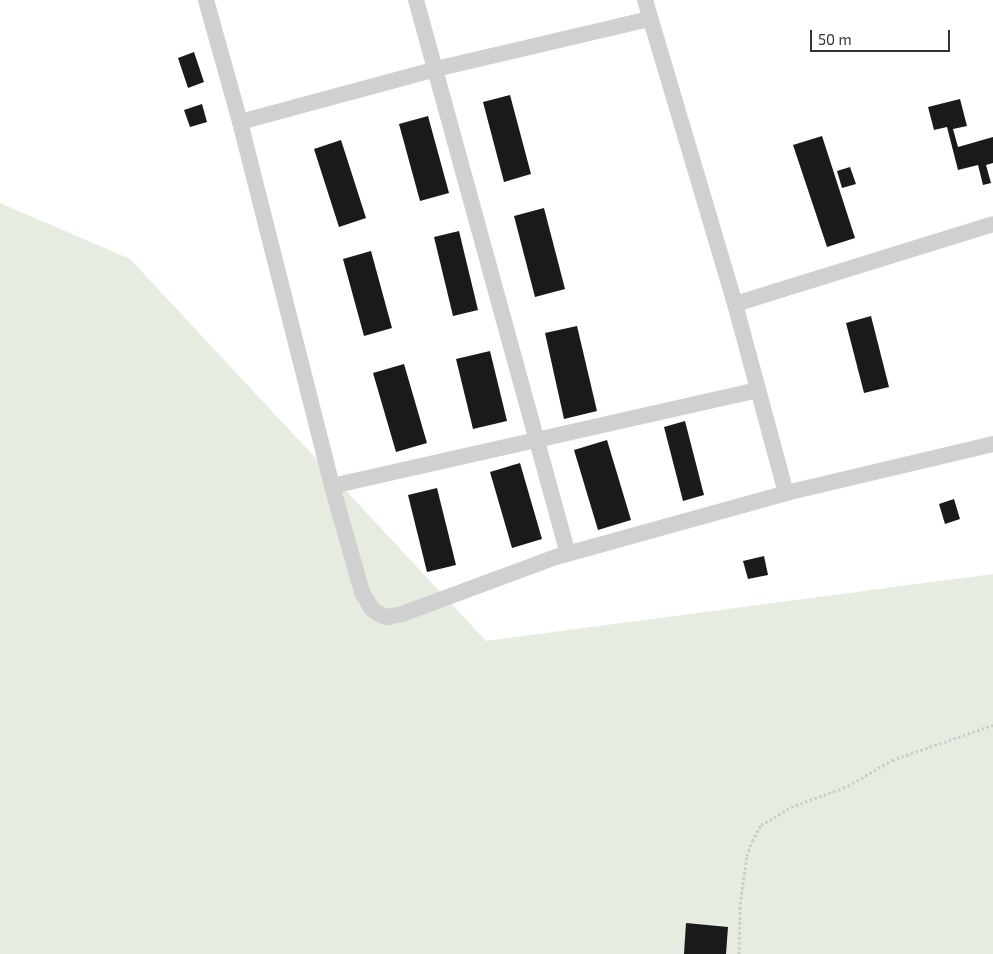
<!DOCTYPE html>
<html>
<head>
<meta charset="utf-8">
<style>
  body { margin:0 }
  #map { position:relative; width:993px; height:954px; overflow:hidden; background:#fff; font-family:"Exo 2",sans-serif }
  div>[style] { position:absolute }
  [style*='--x'] { left:calc(var(--x)*1px); top:calc(var(--y)*1px); width:calc(var(--w)*1px); rotate:calc(var(--a)*1deg) }
  .green>* { inset:0; background:#e6ecdf }
  .building>* { inset:0; background:#1a1a1a }
  .path>* { height:3px; margin-top:-1.5px; transform-origin:0; background:repeating-linear-gradient(90deg,#cdcdcd 0 2.5px,transparent 0 5px) }
  .street>* { height:16px; margin:-8px; padding:0 8px; transform-origin:8px; border-radius:8px; background:#d0d0d0 }
  span { translate:-50% -50%; white-space:nowrap; text-align:center; line-height:1.15; -webkit-text-stroke:5px #fff; paint-order:stroke }
  .scale { position:absolute; left:810px; top:30px; width:140px; height:22px; box-sizing:border-box; border:2px solid #333; border-top:0; padding-left:6px; font-size:15px; line-height:18px; white-space:nowrap; color:#333; -webkit-text-stroke:4px #fff; paint-order:stroke }
</style>
</head>
<body>
<div id="map">
  <div class="green">
    <div style="clip-path:polygon(0 203px,130px 259px,486px 641px,993px 574px,993px 954px,0 954px)"></div>
  </div>
  <div class="building">
    <div style="clip-path:polygon(194px 52px,204px 82px,188px 88px,178px 58px)"></div>
    <div style="clip-path:polygon(510px 95px,531px 174px,504px 182px,483px 102px)"></div>
    <div style="clip-path:polygon(960px 99px,967px 126px,953px 129px,958px 147px,993px 137px,993px 163px,986px 165px,991px 183px,983px 185px,978px 165px,958px 170px,947px 127px,934px 130px,928px 107px)"></div>
    <div style="clip-path:polygon(202px 104px,207px 122px,190px 127px,184px 110px)"></div>
    <div style="clip-path:polygon(428px 116px,449px 193px,420px 201px,399px 124px)"></div>
    <div style="clip-path:polygon(822px 136px,855px 238px,827px 247px,793px 145px)"></div>
    <div style="clip-path:polygon(341px 140px,366px 218px,339px 227px,314px 149px)"></div>
    <div style="clip-path:polygon(850px 167px,856px 184px,842px 188px,837px 171px)"></div>
    <div style="clip-path:polygon(544px 208px,565px 289px,535px 297px,514px 216px)"></div>
    <div style="clip-path:polygon(459px 231px,478px 310px,453px 316px,434px 237px)"></div>
    <div style="clip-path:polygon(371px 251px,392px 328px,364px 336px,343px 259px)"></div>
    <div style="clip-path:polygon(871px 316px,889px 387px,864px 393px,846px 323px)"></div>
    <div style="clip-path:polygon(577px 326px,597px 411px,564px 419px,545px 333px)"></div>
    <div style="clip-path:polygon(490px 351px,507px 421px,473px 429px,456px 359px)"></div>
    <div style="clip-path:polygon(404px 364px,427px 443px,396px 452px,373px 373px)"></div>
    <div style="clip-path:polygon(685px 421px,704px 495px,683px 501px,664px 427px)"></div>
    <div style="clip-path:polygon(607px 440px,631px 520px,598px 530px,574px 450px)"></div>
    <div style="clip-path:polygon(520px 463px,542px 539px,512px 548px,490px 472px)"></div>
    <div style="clip-path:polygon(437px 488px,456px 565px,427px 572px,408px 495px)"></div>
    <div style="clip-path:polygon(954px 499px,960px 519px,945px 524px,939px 504px)"></div>
    <div style="clip-path:polygon(764px 556px,768px 575px,748px 579px,743px 561px)"></div>
    <div style="clip-path:polygon(686px 923px,728px 927px,726px 954px,684px 954px)"></div>
  </div>
  <div class="path">
    <div style="--x:739;--y:954;--w:50;--a:-88.9"></div>
    <div style="--x:740;--y:904;--w:49;--a:-81.7"></div>
    <div style="--x:747;--y:856;--w:16;--a:-72"></div>
    <div style="--x:752;--y:841;--w:18;--a:-61"></div>
    <div style="--x:761;--y:825;--w:35;--a:-31"></div>
    <div style="--x:791;--y:807;--w:61;--a:-20.2"></div>
    <div style="--x:848;--y:786;--w:51;--a:-30.6"></div>
    <div style="--x:892;--y:760;--w:107;--a:-19.1"></div>
  </div>
  <div class="street">
    <div style="--x:206;--y:0;--w:127;--a:74.4"></div>
    <div style="--x:240;--y:122;--w:375;--a:75.8"></div>
    <div style="--x:332;--y:486;--w:110;--a:74.2"></div>
    <div style="--x:362;--y:592;--w:20;--a:60"></div>
    <div style="--x:372;--y:609;--w:9;--a:36"></div>
    <div style="--x:379;--y:614;--w:9;--a:21"></div>
    <div style="--x:387;--y:617;--w:15;--a:-11"></div>
    <div style="--x:402;--y:614;--w:164;--a:-20.3"></div>
    <div style="--x:556;--y:557;--w:239;--a:-15.5"></div>
    <div style="--x:786;--y:493;--w:213;--a:-13.3"></div>
    <div style="--x:416;--y:0;--w:574;--a:74.66"></div>
    <div style="--x:645;--y:0;--w:317;--a:73.5"></div>
    <div style="--x:735;--y:304;--w:196;--a:74.9"></div>
    <div style="--x:240;--y:122;--w:203;--a:-15.1"></div>
    <div style="--x:436;--y:69;--w:220;--a:-13.2"></div>
    <div style="--x:735;--y:304;--w:270;--a:-17.2"></div>
    <div style="--x:332;--y:486;--w:436;--a:-12.7"></div>
  </div>
  <div class="scale">50 m</div>
</div>
</body>
</html>
